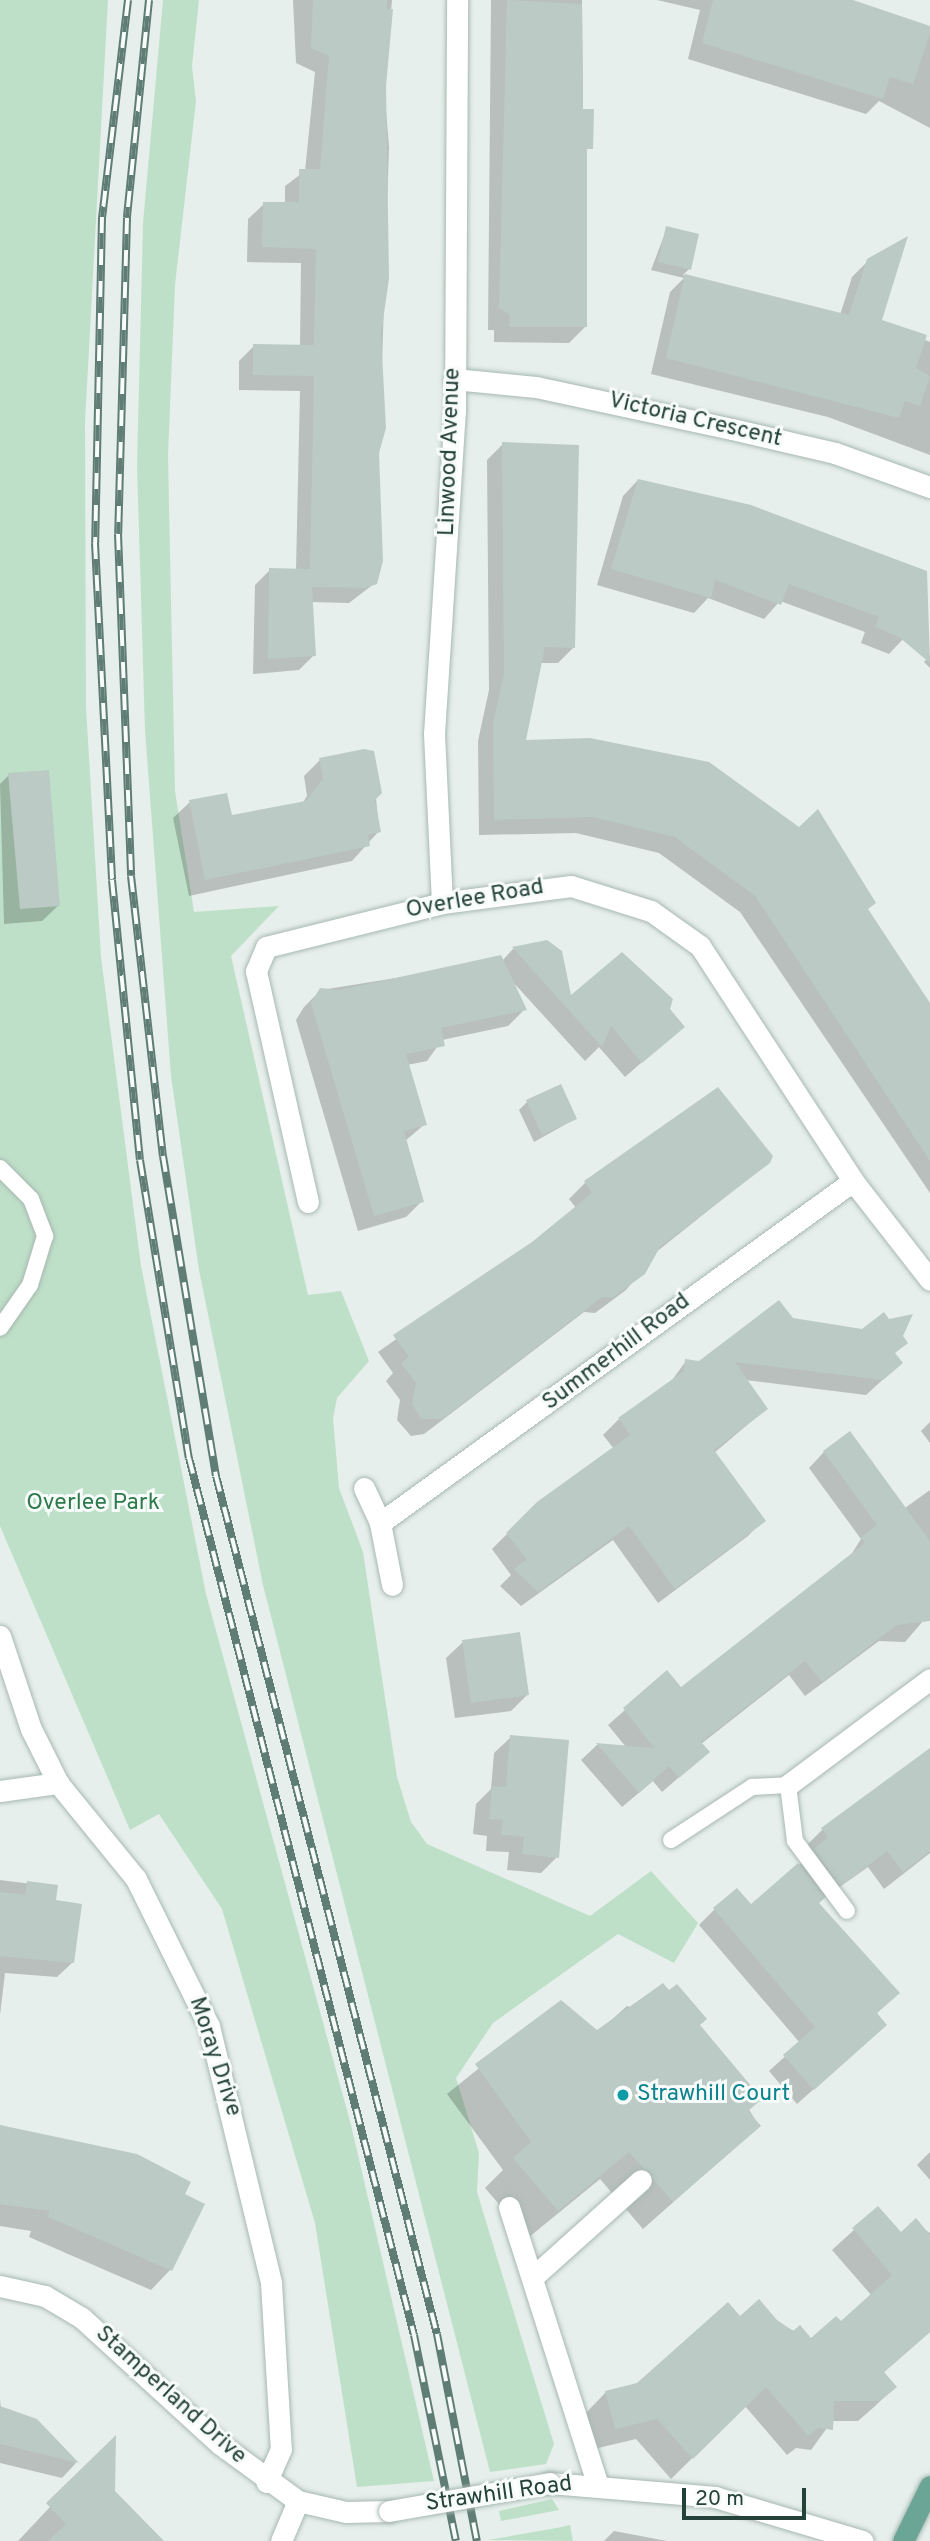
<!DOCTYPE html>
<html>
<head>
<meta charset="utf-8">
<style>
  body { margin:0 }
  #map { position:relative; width:930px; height:2541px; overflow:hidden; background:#e6efeb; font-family:Overpass,sans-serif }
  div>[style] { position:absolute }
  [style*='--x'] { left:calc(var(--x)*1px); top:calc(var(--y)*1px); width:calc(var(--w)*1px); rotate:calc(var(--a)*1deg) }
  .green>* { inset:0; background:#bfe0c8 }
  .shadow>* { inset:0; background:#0003 }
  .building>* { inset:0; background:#bbcac4 }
  .roads { filter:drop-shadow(0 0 2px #a8b8b2) drop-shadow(0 0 2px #a8b8b2) }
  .lane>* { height:16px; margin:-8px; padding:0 8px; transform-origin:8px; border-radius:8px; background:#fff }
  .street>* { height:21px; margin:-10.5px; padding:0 10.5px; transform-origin:10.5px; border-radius:10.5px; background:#fff }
  .primary>* { height:21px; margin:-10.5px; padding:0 10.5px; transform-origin:10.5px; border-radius:10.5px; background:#6aa596 }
  .rail>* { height:8px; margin-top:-4px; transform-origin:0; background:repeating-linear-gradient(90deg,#f7fbf9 0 16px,#5f7d75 0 32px); box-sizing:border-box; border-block:2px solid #5f7d75 }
  .bridges { filter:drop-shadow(0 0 2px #a8b8b2) drop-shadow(0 0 2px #a8b8b2) }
  .street-bridge>* { height:21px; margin:-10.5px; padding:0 10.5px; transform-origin:10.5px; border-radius:10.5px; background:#fff }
  .dots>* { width:19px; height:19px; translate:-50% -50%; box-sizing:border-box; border:4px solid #f7fbf9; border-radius:50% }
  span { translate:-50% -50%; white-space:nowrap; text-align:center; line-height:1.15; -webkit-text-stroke:6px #f7fbf9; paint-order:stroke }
  .street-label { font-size:23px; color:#24423a }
  .park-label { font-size:23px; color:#2d7a4b }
  .culture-label { font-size:23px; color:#0d838f }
  .left { translate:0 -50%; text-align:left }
  .scale { position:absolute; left:682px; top:2488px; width:124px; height:32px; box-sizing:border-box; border:4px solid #24423a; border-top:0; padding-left:9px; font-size:21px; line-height:24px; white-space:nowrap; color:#24423a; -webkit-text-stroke:5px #f7fbf9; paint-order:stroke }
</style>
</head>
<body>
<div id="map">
  <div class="green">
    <div style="clip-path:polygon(0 0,108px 0,85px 422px,86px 707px,101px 957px,141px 1266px,206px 1594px,351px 2125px,434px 2481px,357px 2487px,315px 2223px,222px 1909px,159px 1814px,130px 1830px,0 1526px)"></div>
    <div style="clip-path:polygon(163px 0,199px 0,192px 66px,196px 101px,175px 285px,168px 456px,175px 791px,194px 912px,279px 906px,231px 956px,308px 1295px,341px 1291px,369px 1361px,337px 1398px,333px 1418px,339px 1488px,363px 1552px,397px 1777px,411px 1822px,427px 1844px,590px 1916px,651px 1871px,698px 1923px,674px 1963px,618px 1934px,493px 2023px,456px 2078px,479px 2153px,477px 2192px,554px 2444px,546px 2464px,490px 2472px,263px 1585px,199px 1270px,171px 1076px,145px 730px,137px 466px,143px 223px)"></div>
    <div style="clip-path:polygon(552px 2499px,559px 2510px,501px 2521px,499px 2511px)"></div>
    <div style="clip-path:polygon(570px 2525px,573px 2541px,488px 2540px,562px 2527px)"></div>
  </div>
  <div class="shadow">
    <div style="clip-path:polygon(293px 0,392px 0,384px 86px,389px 147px,375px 583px,349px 603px,311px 602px,314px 655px,299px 670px,253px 674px,255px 585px,270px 570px,296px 570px,300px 391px,239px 390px,239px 361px,254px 346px,300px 346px,301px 263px,247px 262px,248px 219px,264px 204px,285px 204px,285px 186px,305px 171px,315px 72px,296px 63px)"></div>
    <div style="clip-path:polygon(491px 0,582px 0,585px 327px,569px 343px,494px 342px,494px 330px,488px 330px)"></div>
    <div style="clip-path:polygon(657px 0,842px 0,930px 28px,930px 128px,879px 101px,866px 114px,688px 59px,700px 10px)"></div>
    <div style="clip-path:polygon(667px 228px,689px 269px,683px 275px,840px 315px,852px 277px,868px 261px,880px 321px,930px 342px,930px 455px,828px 417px,651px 374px,670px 292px,684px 278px,651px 270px)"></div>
    <div style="clip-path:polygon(503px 444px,574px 647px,558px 663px,540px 663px,523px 742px,867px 910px,930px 1020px,930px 1193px,740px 912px,659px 853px,576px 833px,479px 835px,478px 741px,489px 690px,487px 460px)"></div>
    <div style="clip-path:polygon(638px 480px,750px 507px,904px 638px,889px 654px,861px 643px,865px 632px,780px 601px,764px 619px,708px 598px,694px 613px,597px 585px,623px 496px)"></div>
    <div style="clip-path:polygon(930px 655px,930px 668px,924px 662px)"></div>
    <div style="clip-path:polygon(372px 753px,379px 831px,352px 861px,189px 896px,173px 818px,190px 802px,231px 817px,302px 804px,307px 796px,304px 776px,320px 760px)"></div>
    <div style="clip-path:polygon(9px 775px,59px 905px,42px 921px,4px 924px,0 784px)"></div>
    <div style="clip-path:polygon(546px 942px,570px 998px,668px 1009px,683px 1026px,625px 1077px,599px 1047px,585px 1061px,512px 981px,524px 1010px,508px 1026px,442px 1040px,427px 1061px,407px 1065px,425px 1124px,405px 1141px,422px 1201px,406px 1217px,358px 1231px,296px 1020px,304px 1007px,321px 990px,502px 961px,513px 949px)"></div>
    <div style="clip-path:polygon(718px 1090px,769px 1162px,655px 1253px,626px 1290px,595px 1313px,584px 1312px,424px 1434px,411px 1436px,397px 1420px,400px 1400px,386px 1381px,393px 1373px,378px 1352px,533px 1243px,576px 1208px,569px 1199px,585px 1183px)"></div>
    <div style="clip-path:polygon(527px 1102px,575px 1119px,534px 1142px,519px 1110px)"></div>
    <div style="clip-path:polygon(792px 1320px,894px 1354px,901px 1363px,866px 1395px,745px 1380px,766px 1409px,714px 1453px,763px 1520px,748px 1536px,658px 1603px,613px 1540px,521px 1606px,500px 1586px,511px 1575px,492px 1549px,538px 1503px,614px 1449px,603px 1435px,619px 1419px,670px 1383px,686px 1361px,699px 1363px)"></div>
    <div style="clip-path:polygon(930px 1422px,930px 1443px,921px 1431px)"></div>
    <div style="clip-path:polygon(824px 1452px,905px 1508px,930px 1490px,930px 1613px,905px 1642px,879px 1641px,805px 1696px,789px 1675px,701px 1744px,708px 1752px,662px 1792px,653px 1781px,622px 1807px,581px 1760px,597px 1745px,626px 1747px,608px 1725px,667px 1673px,681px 1690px,849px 1558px,861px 1539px,809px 1468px)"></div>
    <div style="clip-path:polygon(463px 1642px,527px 1695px,511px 1711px,455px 1718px,446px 1658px)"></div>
    <div style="clip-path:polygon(511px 1737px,557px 1857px,541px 1873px,507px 1870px,509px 1852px,486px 1851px,487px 1836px,473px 1834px,476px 1804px,491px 1789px,494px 1753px)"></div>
    <div style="clip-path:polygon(930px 1752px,930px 1853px,884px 1889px,868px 1867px,817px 1903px,898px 1993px,876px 2014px,869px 2040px,797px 2104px,769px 2071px,800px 2043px,699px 1925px,715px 1909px,751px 1906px,811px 1855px,805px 1847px,823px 1829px)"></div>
    <div style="clip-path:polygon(0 1880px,56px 1887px,54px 1902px,73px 1962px,57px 1977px,5px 1973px,0 2015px)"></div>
    <div style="clip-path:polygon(561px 2002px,597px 2033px,627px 2006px,698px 2026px,759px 2126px,643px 2229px,600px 2179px,528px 2238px,485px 2188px,503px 2170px,447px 2094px)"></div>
    <div style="clip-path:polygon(0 2126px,183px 2195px,170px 2270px,151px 2290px,29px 2237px,31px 2231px,0 2226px)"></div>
    <div style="clip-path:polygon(930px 2152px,930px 2180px,917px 2165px)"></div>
    <div style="clip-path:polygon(878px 2208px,900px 2234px,913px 2223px,930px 2233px,930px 2332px,883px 2373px,895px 2387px,874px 2407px,858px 2421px,832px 2421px,811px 2450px,796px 2448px,787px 2455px,745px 2406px,671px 2479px,636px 2439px,594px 2449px,586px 2413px,606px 2392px,638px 2385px,739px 2318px,776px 2321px,810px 2340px,840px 2323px,872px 2296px,832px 2250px)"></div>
    <div style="clip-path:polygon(0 2398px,1px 2410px,36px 2421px,76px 2463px,62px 2478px,0 2463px)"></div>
    <div style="clip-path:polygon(114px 2439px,113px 2491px,155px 2541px,18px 2541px)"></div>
    <div style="clip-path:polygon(614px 2531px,667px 2541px,604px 2541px)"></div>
  </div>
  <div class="building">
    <div style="clip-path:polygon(313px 0,387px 0,387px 9px,393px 9px,386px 86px,389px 279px,381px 334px,386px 428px,379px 453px,383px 561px,377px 584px,366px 588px,312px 587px,316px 656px,268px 659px,269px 568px,310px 569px,314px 376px,253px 375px,253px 344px,314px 345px,316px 249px,262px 247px,263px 202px,299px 202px,299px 169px,320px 169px,329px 56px,311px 48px)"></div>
    <div style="clip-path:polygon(507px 0,582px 4px,583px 109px,594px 109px,593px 149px,587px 149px,587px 327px,509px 327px,510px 315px,499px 308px)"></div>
    <div style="clip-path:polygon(713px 0,853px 0,930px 26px,930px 33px,913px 84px,890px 77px,883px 99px,702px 43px)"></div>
    <div style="clip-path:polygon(666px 226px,699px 234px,691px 270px,658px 262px)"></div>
    <div style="clip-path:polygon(908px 236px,882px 320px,927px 335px,916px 368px,930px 376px,920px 406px,905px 401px,899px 418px,666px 358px,685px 274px,849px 315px,867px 259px)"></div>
    <div style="clip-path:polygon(502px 442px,579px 445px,575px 648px,545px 647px,526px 740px,590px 738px,709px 762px,799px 827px,818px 809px,876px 903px,868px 909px,930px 1003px,930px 1161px,755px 896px,675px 837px,593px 817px,494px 820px,493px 724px,504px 673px)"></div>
    <div style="clip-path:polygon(638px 479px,751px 505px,927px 571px,930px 663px,899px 637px,875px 627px,879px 617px,789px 584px,781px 605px,715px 580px,711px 598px,611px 569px)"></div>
    <div style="clip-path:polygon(364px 749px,374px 751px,382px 793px,375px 800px,381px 832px,368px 835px,370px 846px,205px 880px,189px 800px,227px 793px,232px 815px,306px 801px,323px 779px,319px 758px)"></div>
    <div style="clip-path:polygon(49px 770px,60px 906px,20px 909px,8px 773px)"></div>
    <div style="clip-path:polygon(547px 940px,562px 951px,571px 995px,622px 952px,673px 999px,670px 1009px,685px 1027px,642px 1063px,611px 1026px,602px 1047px,512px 947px)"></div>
    <div style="clip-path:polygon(501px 955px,527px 1010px,441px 1028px,445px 1046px,406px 1054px,427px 1125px,404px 1131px,424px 1202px,374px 1216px,311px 1003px,320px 988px,340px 990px)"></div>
    <div style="clip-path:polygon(561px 1084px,577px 1119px,542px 1135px,526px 1100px)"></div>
    <div style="clip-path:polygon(718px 1087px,773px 1156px,770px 1163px,660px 1247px,645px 1274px,612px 1298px,602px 1297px,442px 1419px,421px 1419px,412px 1404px,416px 1383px,401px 1363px,409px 1357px,393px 1335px,532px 1242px,592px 1193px,584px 1181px)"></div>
    <div style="clip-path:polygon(779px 1300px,793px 1318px,862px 1329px,884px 1312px,889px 1319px,913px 1314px,903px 1336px,908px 1343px,895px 1353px,903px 1363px,883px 1380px,735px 1362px,768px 1409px,714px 1450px,766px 1521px,675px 1589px,629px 1526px,538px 1592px,514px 1569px,527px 1559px,506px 1533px,537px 1502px,630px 1435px,618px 1418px,684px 1371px,685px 1359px,699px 1361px)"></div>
    <div style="clip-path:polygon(850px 1431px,930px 1541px,930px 1621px,897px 1625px,822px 1682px,805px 1661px,701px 1742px,710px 1752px,679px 1778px,669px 1766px,639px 1793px,596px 1743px,654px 1748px,623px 1708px,667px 1670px,681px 1687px,865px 1543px,861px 1537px,877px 1525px,823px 1451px)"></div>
    <div style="clip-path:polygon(520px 1632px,529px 1695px,471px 1703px,462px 1640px)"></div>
    <div style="clip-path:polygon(510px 1735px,569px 1740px,559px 1858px,522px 1854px,524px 1837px,501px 1835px,503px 1820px,489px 1819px,492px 1786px,506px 1787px)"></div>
    <div style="clip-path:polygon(930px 1748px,930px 1851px,903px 1872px,887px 1851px,841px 1886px,814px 1849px,828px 1837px,821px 1828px)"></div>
    <div style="clip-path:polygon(798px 1863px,825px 1898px,819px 1903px,900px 1993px,877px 2013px,887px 2025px,814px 2090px,783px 2055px,815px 2027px,713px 1908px,737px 1888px,751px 1904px)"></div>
    <div style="clip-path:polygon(27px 1881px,58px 1885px,56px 1900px,82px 1904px,74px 1963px,0 1956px,0 1892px,25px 1895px)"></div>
    <div style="clip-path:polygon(663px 1983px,669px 1990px,677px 1984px,707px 2019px,700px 2025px,762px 2099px,748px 2111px,761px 2126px,673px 2202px,629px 2152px,558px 2211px,513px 2158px,531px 2142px,475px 2064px,561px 2000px,597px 2030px)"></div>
    <div style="clip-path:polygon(0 2125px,137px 2154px,191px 2182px,185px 2194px,205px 2204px,172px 2271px,48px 2217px,49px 2211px,0 2204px)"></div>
    <div style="clip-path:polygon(878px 2206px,901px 2232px,916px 2218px,930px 2235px,930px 2332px,884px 2372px,897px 2387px,880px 2401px,834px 2401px,833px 2430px,818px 2428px,808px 2436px,766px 2387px,693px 2459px,657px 2419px,615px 2429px,605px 2391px,637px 2383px,728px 2302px,740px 2316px,759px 2299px,777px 2320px,793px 2331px,800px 2325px,811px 2338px,836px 2316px,841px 2321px,892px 2275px,852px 2228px)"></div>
    <div style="clip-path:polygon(0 2406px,37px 2419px,79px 2463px,0 2444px)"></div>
    <div style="clip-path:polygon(116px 2435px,115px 2491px,164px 2541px,48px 2541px,66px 2524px,46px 2503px)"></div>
  </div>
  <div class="roads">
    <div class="lane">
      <div style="--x:0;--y:1168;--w:44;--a:45"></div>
      <div style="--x:31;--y:1199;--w:40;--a:69"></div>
      <div style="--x:45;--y:1236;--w:51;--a:107"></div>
      <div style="--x:30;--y:1285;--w:52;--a:124.9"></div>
      <div style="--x:671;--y:1840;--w:97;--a:-33.2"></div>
      <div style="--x:752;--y:1787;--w:36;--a:-3"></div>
      <div style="--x:788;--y:1785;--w:56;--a:82.9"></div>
      <div style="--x:795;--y:1841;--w:87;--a:53.4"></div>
    </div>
    <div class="street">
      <div style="--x:454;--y:379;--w:82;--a:5.6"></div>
      <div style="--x:536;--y:387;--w:200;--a:12.1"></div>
      <div style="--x:732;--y:429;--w:106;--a:13.1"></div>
      <div style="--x:835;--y:453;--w:101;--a:19.7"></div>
      <div style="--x:442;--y:903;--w:169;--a:-92.7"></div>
      <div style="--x:434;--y:734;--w:324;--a:-86.3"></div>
      <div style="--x:455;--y:411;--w:411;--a:-89.7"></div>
      <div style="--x:308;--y:1202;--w:237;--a:-102.7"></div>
      <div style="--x:256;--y:971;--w:26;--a:-67"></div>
      <div style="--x:266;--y:947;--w:181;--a:-14"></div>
      <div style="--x:442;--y:903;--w:130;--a:-7.5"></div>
      <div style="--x:571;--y:886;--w:84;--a:17.4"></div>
      <div style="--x:651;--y:911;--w:60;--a:35.5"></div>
      <div style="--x:700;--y:946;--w:280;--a:56.9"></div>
      <div style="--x:853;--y:1181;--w:125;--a:52.1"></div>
      <div style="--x:364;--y:1488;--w:38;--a:65"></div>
      <div style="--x:380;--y:1523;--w:63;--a:79"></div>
      <div style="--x:380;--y:1523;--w:584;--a:-35.87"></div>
      <div style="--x:0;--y:1636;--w:98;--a:71.6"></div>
      <div style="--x:31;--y:1729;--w:60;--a:63.4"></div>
      <div style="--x:58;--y:1783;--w:124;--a:50.9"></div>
      <div style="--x:136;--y:1879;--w:164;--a:63.6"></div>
      <div style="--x:209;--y:2026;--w:264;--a:76.4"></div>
      <div style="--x:271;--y:2283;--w:166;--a:86.6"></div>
      <div style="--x:281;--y:2449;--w:36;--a:114"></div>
      <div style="--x:788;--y:1785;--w:177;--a:-36.7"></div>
      <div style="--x:0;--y:1791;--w:59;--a:-7.9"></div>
      <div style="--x:509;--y:2207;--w:290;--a:72.3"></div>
      <div style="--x:533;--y:2277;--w:145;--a:-41.9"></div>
      <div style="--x:0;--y:2286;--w:46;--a:12.5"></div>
      <div style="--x:45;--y:2296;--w:43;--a:30.7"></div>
      <div style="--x:82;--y:2318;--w:187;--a:42.4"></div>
      <div style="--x:220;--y:2444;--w:97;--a:36.2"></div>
      <div style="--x:298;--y:2501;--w:49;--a:12.9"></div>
      <div style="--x:346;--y:2512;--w:43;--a:-1.3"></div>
      <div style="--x:550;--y:2483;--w:166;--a:4.8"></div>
      <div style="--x:715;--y:2497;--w:154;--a:16.6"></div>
      <div style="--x:281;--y:2541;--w:43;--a:-67"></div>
    </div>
    <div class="primary">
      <div style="--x:903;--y:2541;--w:61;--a:-63.9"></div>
    </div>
  </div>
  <div class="rail">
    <div style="--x:128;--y:0;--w:219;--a:96.8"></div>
    <div style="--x:102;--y:217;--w:326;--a:91.2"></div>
    <div style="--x:95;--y:543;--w:337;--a:87.1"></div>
    <div style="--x:112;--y:880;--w:281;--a:84.3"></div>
    <div style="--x:140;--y:1160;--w:302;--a:80.7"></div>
    <div style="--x:189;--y:1458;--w:905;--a:75.61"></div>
    <div style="--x:414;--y:2335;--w:210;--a:78.5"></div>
    <div style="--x:149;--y:0;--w:219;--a:95.8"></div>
    <div style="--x:127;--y:218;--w:316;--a:91.6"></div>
    <div style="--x:118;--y:534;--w:342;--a:87.8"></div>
    <div style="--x:131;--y:876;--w:282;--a:83.5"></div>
    <div style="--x:163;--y:1156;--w:324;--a:80.6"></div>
    <div style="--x:216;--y:1476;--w:886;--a:75.56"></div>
    <div style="--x:437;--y:2334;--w:211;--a:79.1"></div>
  </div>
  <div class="bridges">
    <div class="street-bridge">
      <div style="--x:389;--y:2511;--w:163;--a:-9.9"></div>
    </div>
  </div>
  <div class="dots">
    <div style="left:623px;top:2095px;background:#0f9aa8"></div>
  </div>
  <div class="street-label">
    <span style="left:695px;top:421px;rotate:13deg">Victoria Crescent</span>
    <span style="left:451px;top:452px;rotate:-88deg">Linwood Avenue</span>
    <span style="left:475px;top:900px;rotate:-10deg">Overlee Road</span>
    <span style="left:617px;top:1353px;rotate:-37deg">Summerhill Road</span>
    <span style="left:214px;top:2057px;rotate:72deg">Moray Drive</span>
    <span style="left:170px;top:2396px;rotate:42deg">Stamperland Drive</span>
    <span style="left:499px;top:2495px;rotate:-8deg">Strawhill Road</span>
  </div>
  <div class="park-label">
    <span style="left:93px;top:1504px">Overlee Park</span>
  </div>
  <div class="culture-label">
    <span class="left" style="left:637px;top:2095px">Strawhill Court</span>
  </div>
  <div class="scale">20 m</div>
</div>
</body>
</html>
